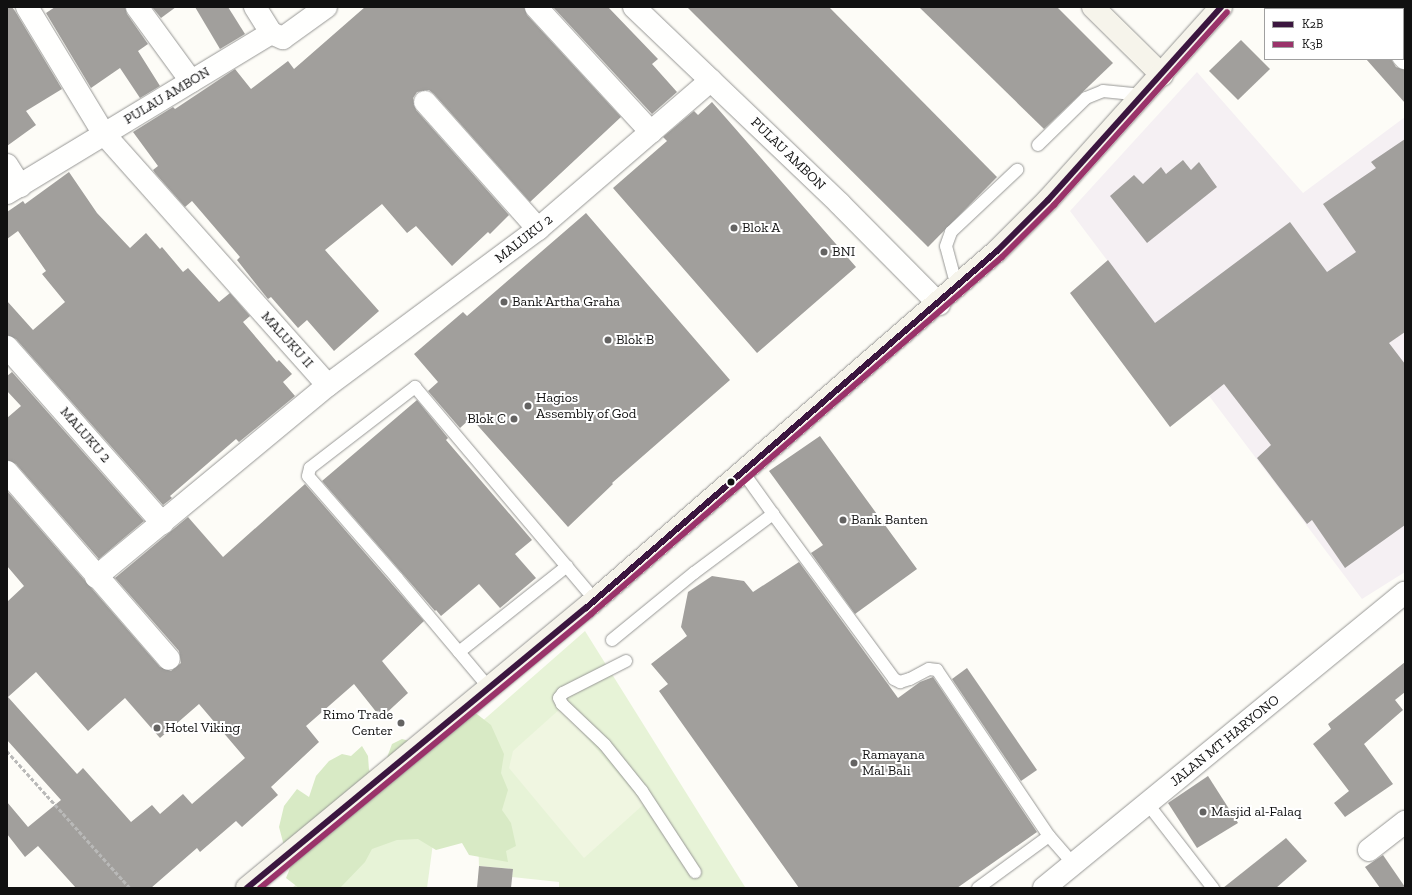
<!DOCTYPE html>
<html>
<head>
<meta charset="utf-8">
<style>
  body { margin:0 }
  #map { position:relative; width:1412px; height:895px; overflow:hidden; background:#fdfcf7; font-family:"Zilla Slab",serif }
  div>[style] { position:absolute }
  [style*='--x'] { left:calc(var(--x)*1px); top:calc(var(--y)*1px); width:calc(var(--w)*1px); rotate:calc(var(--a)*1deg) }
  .industrial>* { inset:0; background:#f5f0f3 }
  .green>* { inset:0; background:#e7f3d7 }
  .forest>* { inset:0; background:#d8eac5 }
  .pitch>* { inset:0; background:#f0f6e1 }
  .building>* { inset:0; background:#a19f9c }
  .path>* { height:2.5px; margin-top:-1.25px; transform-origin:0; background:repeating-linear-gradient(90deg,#b9b9b8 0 4px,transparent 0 6px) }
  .roads { filter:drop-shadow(0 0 1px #979795) drop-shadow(0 0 1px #979795) }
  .lane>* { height:12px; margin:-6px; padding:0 6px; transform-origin:6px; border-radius:6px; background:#fffffe }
  .street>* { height:22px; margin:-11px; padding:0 11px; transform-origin:11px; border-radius:11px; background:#fffffe }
  .secondary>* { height:22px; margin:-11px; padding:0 11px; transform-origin:11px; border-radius:11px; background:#f6f4eb }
  .bus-1>* { height:6px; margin:-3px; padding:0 3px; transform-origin:3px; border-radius:3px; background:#3b163f }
  .bus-2>* { height:6px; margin:-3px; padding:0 3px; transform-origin:3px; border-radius:3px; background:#9a336a }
  .dots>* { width:11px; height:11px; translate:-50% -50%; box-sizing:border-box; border:2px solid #fff; border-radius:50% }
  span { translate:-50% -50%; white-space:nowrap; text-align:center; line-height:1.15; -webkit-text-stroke:4px #fff; paint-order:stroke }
  .street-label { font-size:14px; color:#111 }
  .poi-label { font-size:14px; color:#111 }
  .left { translate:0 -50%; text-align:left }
  .right { translate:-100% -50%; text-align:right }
  .frame { position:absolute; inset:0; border:8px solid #111; pointer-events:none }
  .legend { position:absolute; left:1264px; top:8px; width:140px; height:52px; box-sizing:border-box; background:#fff; border:1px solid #a0a0a0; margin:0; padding:5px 7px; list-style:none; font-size:12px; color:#111 }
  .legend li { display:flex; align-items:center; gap:8px; height:20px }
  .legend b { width:20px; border:1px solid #a0a0a0 }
</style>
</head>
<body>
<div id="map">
  <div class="industrial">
    <div style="clip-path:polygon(1197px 72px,1303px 193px,1405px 117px,1405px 572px,1362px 599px,1070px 211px)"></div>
  </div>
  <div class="green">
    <div style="clip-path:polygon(585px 631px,745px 887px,559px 888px,559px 882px,512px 877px,513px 869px,479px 866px,478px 838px,434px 836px,427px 888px,292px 888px)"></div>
  </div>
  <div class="forest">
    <div style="clip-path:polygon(473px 711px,491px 725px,504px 754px,501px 773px,508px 790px,502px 810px,511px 823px,516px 846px,506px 851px,508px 862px,469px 855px,462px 843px,436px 850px,418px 839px,397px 840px,372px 849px,365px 862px,340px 888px,299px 888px,286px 878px,290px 868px,279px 827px,284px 806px,297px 789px,309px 797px,316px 776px,329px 761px,342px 754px,351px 756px,362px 746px,368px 756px,369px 770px,385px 789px,385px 763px,392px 744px,402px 739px,431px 747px)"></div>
  </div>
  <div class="pitch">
    <div style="clip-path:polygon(561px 708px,644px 804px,584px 858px,509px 768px,513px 751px)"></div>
  </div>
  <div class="building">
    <div style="clip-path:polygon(7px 7px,12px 7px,15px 11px,62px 89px,26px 111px,36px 125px,7px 146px)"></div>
    <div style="clip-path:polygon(55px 7px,125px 7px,127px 14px,148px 44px,138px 51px,160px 86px,140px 98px,120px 68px,91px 88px,46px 13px)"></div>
    <div style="clip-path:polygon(152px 7px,176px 7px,161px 18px)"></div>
    <div style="clip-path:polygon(195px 7px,228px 7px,245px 34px,220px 49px)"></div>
    <div style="clip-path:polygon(365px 7px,524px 7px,527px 15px,621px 117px,530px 202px,434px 94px,429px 90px,417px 92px,413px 98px,416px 110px,509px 215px,490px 234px,488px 232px,452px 266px,416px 226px,407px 233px,382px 204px,325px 250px,379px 311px,334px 351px,307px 320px,298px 328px,271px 297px,268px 299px,237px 260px,240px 257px,192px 201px,185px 207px,155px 173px,153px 170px,158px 166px,133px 132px,173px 107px,175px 109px,235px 69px,251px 89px,288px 61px,294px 69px)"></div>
    <div style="clip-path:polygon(553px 7px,608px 7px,658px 59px,652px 64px,677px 92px,652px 114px)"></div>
    <div style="clip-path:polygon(687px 7px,829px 7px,997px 177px,928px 247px)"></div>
    <div style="clip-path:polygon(919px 7px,1057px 7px,1113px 63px,1044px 129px)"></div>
    <div style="clip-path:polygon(1241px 40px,1270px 69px,1238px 100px,1209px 71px)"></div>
    <div style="clip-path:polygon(1366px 59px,1391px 59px,1396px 67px,1405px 70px,1405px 103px)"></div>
    <div style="clip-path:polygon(712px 102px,856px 267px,757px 353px,613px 188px,667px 141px,663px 137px,694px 111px,698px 115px)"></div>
    <div style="clip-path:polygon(1405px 139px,1405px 332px,1389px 343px,1405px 364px,1405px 525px,1345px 568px,1312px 520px,1307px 524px,1257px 458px,1271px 445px,1224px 384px,1170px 427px,1070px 293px,1108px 260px,1155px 323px,1290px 222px,1327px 272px,1356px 252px,1323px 204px,1376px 168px,1371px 162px)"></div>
    <div style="clip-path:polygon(1183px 160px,1191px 170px,1199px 162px,1217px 187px,1147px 243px,1110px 196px,1134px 175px,1143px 184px,1161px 167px,1166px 174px)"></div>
    <div style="clip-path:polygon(69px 172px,97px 213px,130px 248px,146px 233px,160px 249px,162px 247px,183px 272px,188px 268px,219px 302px,230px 293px,250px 316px,243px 322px,277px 362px,279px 360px,292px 374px,283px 382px,295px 396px,239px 442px,236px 439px,170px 496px,172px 498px,163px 505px,16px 339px,7px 335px,7px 301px,33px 330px,65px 302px,42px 274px,46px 271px,18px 231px,7px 239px,7px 212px,23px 201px,25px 204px)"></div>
    <div style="clip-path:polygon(586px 213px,730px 380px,612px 483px,613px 484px,568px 527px,471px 418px,460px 428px,428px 391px,438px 382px,414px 354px,463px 312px,467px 316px)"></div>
    <div style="clip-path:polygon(12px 372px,144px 521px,99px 559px,16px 464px,7px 460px,7px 418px,21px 406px,7px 391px,7px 376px)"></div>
    <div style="clip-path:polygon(417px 400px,448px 438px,446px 440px,532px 540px,515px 554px,536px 578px,500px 608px,479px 584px,441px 616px,436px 610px,435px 611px,322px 481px)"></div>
    <div style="clip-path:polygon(820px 436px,917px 569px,855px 614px,811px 553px,823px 545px,769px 471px)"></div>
    <div style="clip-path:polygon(evenodd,305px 484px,424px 621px,382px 661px,408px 693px,381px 718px,354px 684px,306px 726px,319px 742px,271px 787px,278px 795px,242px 827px,236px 821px,200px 852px,197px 848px,151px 888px,76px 888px,38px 846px,25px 857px,7px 834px,7px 802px,28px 827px,61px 800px,7px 740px,7px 602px,24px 586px,7px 566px,7px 491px,160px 667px,171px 671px,181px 663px,179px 651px,115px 578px,188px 517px,223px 557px,305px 484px,36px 672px,88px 731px,125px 698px,160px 738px,199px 704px,245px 758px,192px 804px,183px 794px,160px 814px,152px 805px,131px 822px,83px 768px,77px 774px,8px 697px,36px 672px)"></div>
    <div style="clip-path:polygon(799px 562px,898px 698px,920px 682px,933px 677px,1037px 832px,957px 888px,799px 888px,659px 691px,668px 684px,651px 664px,687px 636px,681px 627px,688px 592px,712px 576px,744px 581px,753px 592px)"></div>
    <div style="clip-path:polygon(1405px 662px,1405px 692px,1395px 700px,1403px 710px,1364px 744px,1393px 784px,1345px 817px,1334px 803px,1349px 791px,1313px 744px,1331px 729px,1328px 724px)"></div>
    <div style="clip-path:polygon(967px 668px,1037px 770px,1021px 781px,952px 679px)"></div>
    <div style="clip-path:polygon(1208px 776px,1238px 823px,1197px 848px,1168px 803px)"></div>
    <div style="clip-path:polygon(1286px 838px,1307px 861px,1276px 888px,1223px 888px)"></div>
    <div style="clip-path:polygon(1383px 855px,1405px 887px,1405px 888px,1380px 888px,1365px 867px)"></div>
    <div style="clip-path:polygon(479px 866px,513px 869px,511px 888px,477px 888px)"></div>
  </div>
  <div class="path">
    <div style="--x:7;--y:751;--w:184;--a:48.1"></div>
  </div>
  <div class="roads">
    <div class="lane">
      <div style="--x:1038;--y:145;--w:67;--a:-44.4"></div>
      <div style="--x:1086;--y:98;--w:18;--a:-22"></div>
      <div style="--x:1103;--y:91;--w:40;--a:5.7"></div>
      <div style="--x:957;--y:287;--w:42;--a:-105"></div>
      <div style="--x:946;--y:246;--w:15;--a:-70"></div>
      <div style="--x:951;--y:232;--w:91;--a:-43.2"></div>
      <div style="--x:773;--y:514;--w:205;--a:53.7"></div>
      <div style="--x:894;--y:679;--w:7;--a:27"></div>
      <div style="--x:900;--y:682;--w:10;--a:-17"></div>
      <div style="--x:910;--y:679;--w:21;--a:-28"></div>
      <div style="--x:929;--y:669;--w:8;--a:7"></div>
      <div style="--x:937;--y:670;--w:200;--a:56"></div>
      <div style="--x:612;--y:640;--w:106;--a:-39.3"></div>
      <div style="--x:694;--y:573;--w:99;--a:-36.8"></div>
      <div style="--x:773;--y:514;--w:52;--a:-125.5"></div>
      <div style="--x:459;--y:652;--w:138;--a:-38.5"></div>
      <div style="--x:626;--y:661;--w:71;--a:153.1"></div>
      <div style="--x:563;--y:693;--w:6;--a:129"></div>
      <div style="--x:559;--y:698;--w:7;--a:63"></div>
      <div style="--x:562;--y:704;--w:59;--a:43.6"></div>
      <div style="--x:605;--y:745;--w:59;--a:51.2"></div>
      <div style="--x:642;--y:791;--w:97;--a:56.8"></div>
      <div style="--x:490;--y:689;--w:145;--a:-130"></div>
      <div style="--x:397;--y:578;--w:135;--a:-131.1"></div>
      <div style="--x:308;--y:476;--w:8;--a:-76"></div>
      <div style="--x:310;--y:468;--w:133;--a:-37.6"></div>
      <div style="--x:415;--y:387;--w:279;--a:49.8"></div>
      <div style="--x:1147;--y:803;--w:108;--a:52.2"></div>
      <div style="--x:978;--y:888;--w:88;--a:-36.2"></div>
      <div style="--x:1049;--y:836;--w:37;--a:49"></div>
    </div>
    <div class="street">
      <div style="--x:27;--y:7;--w:149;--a:58.8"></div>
      <div style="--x:104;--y:134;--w:336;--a:48.3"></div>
      <div style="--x:137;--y:7;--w:92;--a:53.9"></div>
      <div style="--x:255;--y:7;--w:31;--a:58"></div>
      <div style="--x:536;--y:7;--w:170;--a:47.4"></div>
      <div style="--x:634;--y:7;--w:285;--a:43.7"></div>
      <div style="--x:840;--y:204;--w:141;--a:45.3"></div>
      <div style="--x:1363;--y:7;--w:2;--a:63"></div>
      <div style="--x:1403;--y:56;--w:3;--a:45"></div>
      <div style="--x:425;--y:102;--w:170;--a:48.3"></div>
      <div style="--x:7;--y:165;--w:25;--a:58"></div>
      <div style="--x:7;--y:193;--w:309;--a:-31.2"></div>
      <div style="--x:271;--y:33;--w:13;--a:23"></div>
      <div style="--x:283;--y:38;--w:53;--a:-35.8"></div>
      <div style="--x:7;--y:347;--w:235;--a:48.6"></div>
      <div style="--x:7;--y:472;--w:247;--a:49.1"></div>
      <div style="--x:96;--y:577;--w:301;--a:-39.6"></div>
      <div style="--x:328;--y:385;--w:262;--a:-36.6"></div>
      <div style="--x:538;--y:229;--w:228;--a:-40.7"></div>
      <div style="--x:1369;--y:850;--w:46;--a:-37.9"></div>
      <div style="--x:1044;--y:888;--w:466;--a:-39.3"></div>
    </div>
    <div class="secondary">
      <div style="--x:1093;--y:7;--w:97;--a:44.6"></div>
      <div style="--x:247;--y:888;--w:440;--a:-39.6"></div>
      <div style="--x:586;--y:608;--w:544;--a:-40.98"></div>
      <div style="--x:997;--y:251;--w:72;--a:-45"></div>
      <div style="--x:1048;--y:200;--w:259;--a:-48.1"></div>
    </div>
  </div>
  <div class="bus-1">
    <div style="--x:247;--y:888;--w:440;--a:-39.6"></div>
    <div style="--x:586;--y:608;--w:544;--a:-40.98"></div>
    <div style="--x:997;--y:251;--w:72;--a:-45"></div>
    <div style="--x:1048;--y:200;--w:259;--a:-48.1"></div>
  </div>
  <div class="bus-2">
    <div style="--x:260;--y:888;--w:430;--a:-39.6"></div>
    <div style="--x:591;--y:614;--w:544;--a:-40.98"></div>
    <div style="--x:1002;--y:257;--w:74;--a:-45"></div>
    <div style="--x:1054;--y:205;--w:259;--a:-48.1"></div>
  </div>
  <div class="dots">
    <div style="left:734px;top:228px;background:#646362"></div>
    <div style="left:824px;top:252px;background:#646362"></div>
    <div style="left:504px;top:302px;background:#646362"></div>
    <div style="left:608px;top:340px;background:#646362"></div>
    <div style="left:528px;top:406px;background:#646362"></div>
    <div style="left:514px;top:419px;background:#646362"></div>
    <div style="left:731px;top:482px;background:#111"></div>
    <div style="left:843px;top:520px;background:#646362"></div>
    <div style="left:401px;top:723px;background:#646362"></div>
    <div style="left:157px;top:728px;background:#646362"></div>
    <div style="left:854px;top:763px;background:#646362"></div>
    <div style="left:1203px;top:812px;background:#646362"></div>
  </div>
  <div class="street-label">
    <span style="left:167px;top:96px;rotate:-31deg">PULAU AMBON</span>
    <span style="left:788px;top:154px;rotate:44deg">PULAU AMBON</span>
    <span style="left:524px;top:239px;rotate:-38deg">MALUKU 2</span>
    <span style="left:287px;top:340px;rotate:48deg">MALUKU II</span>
    <span style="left:85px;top:435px;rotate:49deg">MALUKU 2</span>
    <span style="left:1225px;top:741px;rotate:-39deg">JALAN MT HARYONO</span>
  </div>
  <div class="poi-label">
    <span class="left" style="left:742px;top:228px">Blok A</span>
    <span class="left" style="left:832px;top:252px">BNI</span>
    <span class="left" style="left:512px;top:302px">Bank Artha Graha</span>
    <span class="left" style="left:616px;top:340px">Blok B</span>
    <span class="left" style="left:536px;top:406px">Hagios<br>Assembly of God</span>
    <span class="right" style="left:506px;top:419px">Blok C</span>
    <span class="left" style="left:851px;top:520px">Bank Banten</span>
    <span class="right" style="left:393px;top:723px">Rimo Trade<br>Center</span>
    <span class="left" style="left:165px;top:728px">Hotel Viking</span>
    <span class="left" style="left:862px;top:763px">Ramayana<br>Mal Bali</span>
    <span class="left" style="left:1211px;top:812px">Masjid al-Falaq</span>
  </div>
  <div class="frame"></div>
  <ul class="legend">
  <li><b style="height:5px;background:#3b163f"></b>K2B</li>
  <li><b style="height:5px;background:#9a336a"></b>K3B</li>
  </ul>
</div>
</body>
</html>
